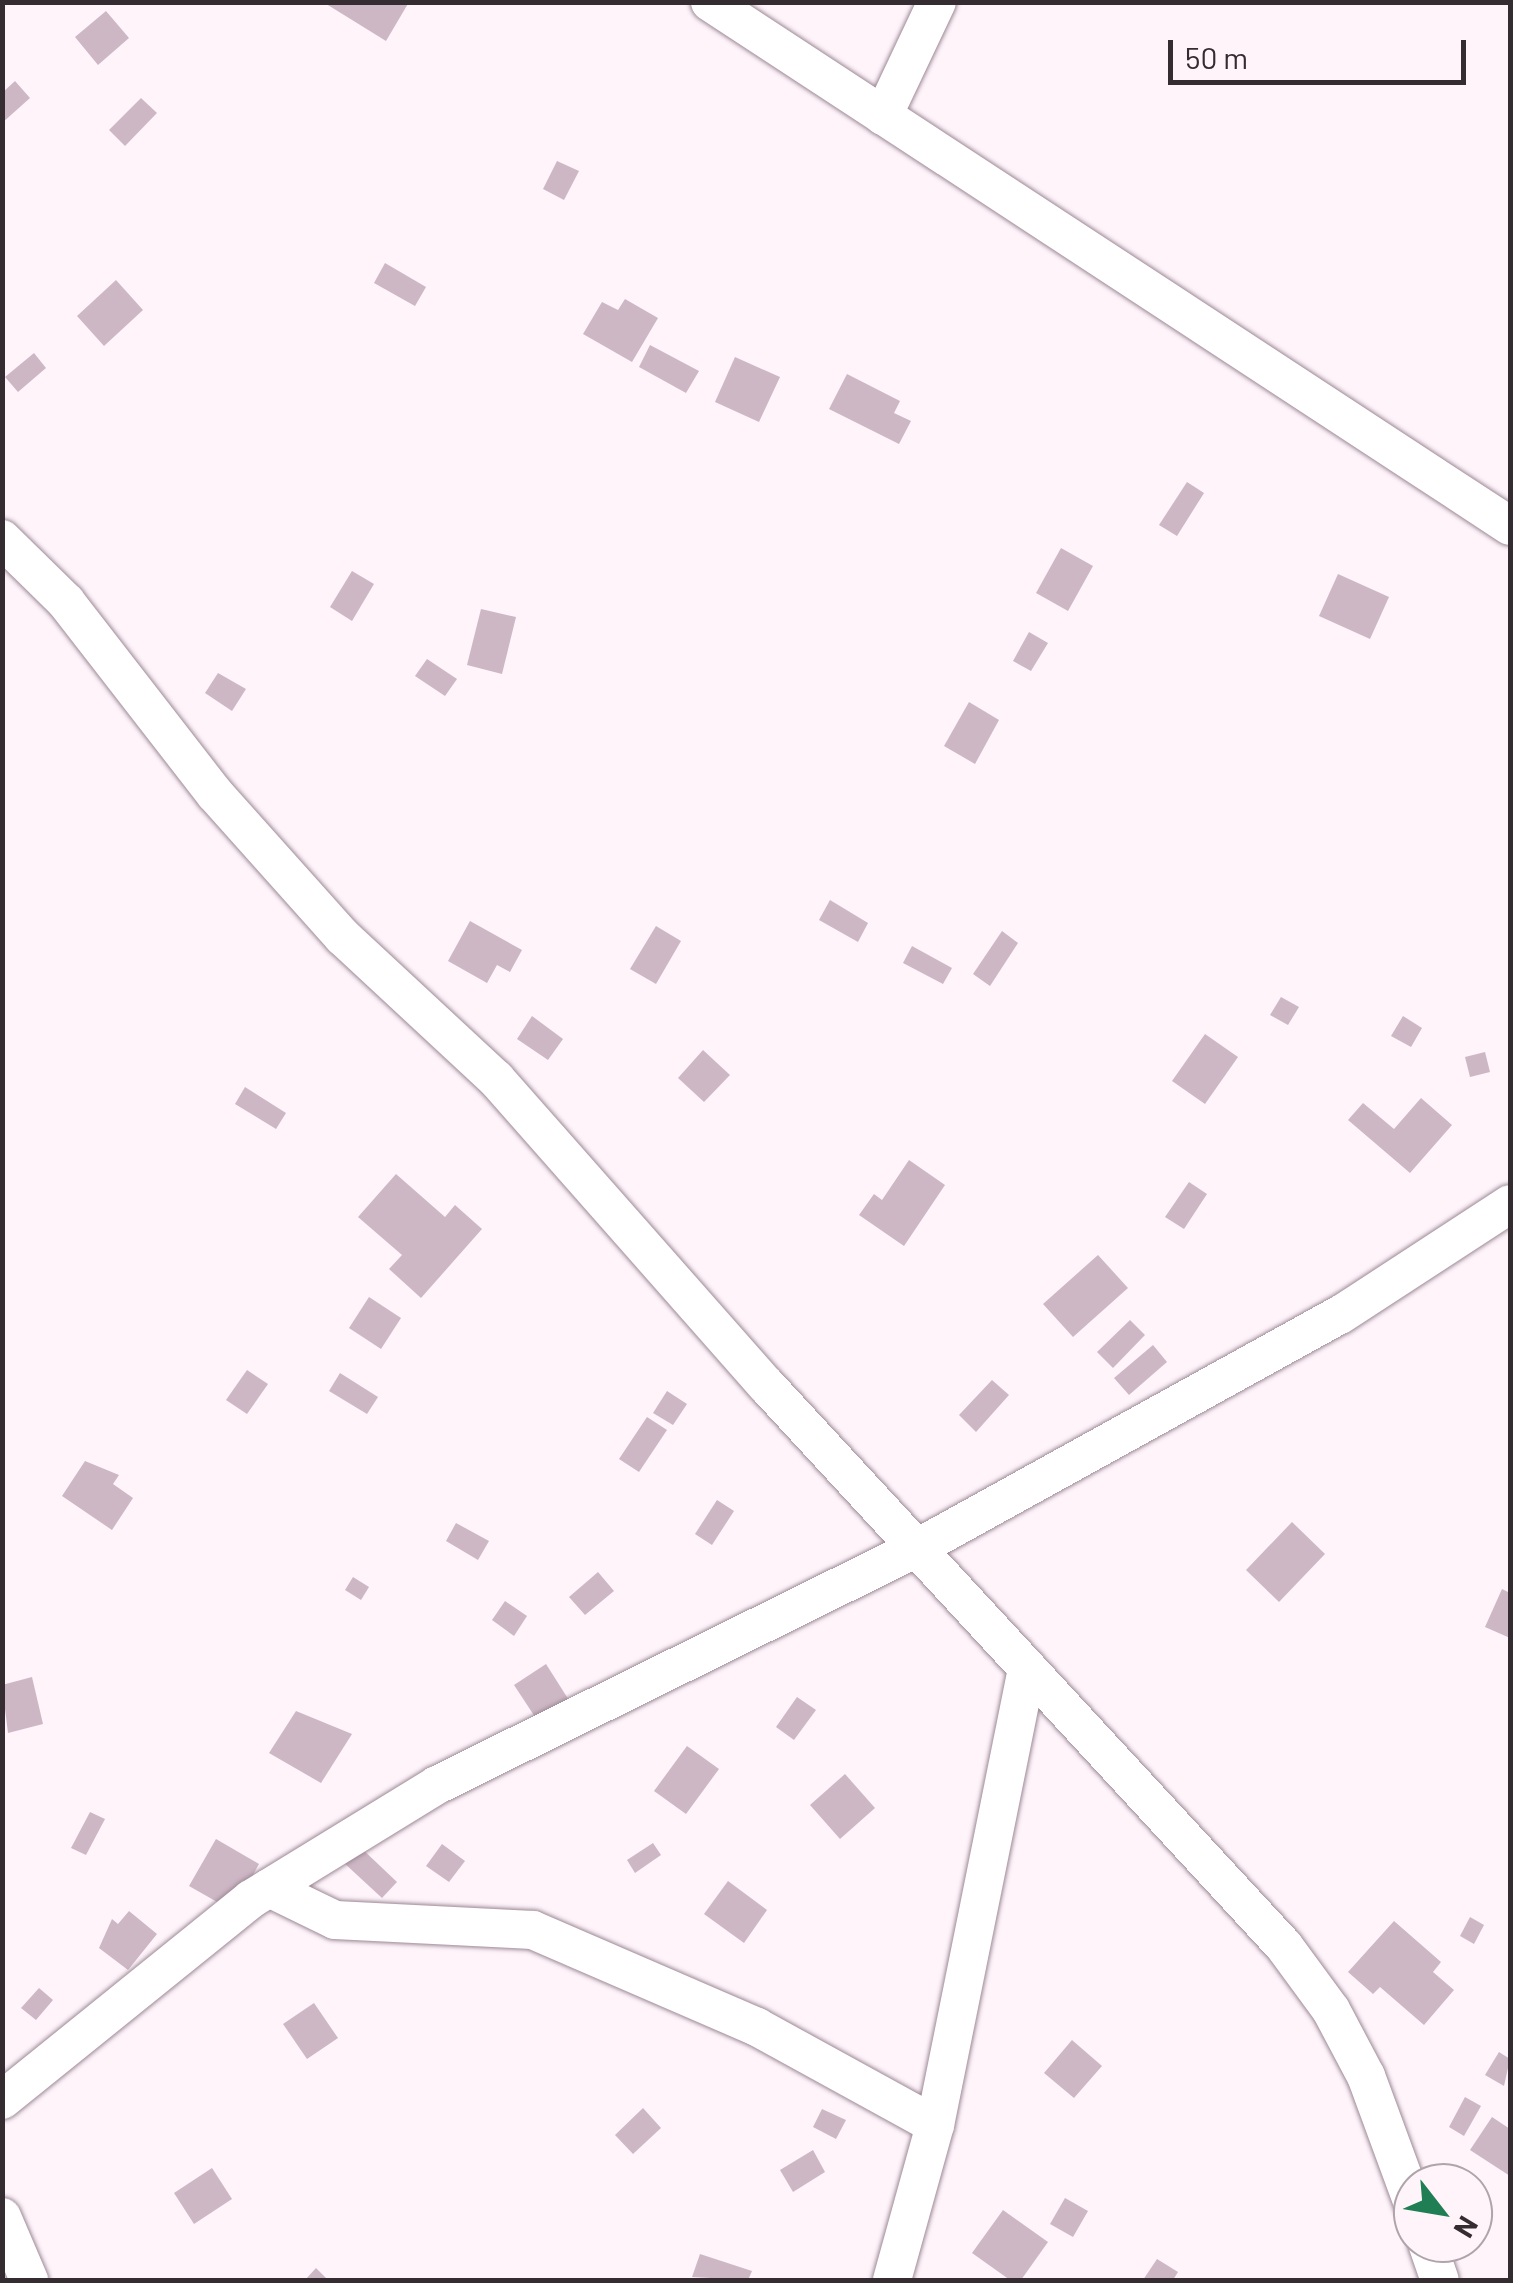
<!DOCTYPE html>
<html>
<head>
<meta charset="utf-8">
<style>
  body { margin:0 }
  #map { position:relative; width:1513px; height:2283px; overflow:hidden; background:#fef4fa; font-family:Barlow,sans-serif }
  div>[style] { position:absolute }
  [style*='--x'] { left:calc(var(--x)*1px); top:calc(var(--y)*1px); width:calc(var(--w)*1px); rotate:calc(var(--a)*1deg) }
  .building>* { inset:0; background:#cdb7c5 }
  .roads { filter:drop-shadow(0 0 2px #9d8895) drop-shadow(0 0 2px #9d8895) }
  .minor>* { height:38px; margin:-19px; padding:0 19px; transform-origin:19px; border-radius:19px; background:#fff }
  span { translate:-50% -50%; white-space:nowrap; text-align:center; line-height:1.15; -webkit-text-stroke:8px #fef4fa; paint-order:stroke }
  .frame { position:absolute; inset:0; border:5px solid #352c32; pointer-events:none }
  .north { position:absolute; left:1393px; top:2163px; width:100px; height:100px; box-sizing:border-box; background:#fef4fa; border:2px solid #aea4aa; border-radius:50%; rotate:121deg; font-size:28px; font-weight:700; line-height:40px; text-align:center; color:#352c32 }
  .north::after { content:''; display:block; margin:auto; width:35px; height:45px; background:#207e55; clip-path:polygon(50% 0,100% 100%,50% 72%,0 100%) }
  .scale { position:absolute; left:1168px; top:40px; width:298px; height:45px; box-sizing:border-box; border:5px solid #352c32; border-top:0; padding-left:12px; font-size:30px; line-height:35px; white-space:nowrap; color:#352c32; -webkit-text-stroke:8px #fef4fa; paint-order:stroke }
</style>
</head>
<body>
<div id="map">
  <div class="building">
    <div style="clip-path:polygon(323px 2px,409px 2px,386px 41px)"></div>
    <div style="clip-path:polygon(106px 11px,129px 38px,98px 65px,75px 37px)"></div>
    <div style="clip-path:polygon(15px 81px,30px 98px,2px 123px,2px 93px)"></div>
    <div style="clip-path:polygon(141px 98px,157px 113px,125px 146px,109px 130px)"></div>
    <div style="clip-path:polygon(557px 161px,579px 171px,564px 200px,543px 189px)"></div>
    <div style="clip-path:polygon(385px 263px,426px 287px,415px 306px,374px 283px)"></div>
    <div style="clip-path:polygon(116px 280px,143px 310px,104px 346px,77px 316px)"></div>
    <div style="clip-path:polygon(625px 299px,658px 318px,632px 362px,583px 334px,602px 302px,618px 310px)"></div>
    <div style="clip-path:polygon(650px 345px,699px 371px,686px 393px,639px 367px)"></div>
    <div style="clip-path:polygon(34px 353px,46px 368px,18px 392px,5px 377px)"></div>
    <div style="clip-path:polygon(735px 357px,780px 377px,759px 422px,715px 402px)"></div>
    <div style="clip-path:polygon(847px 374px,900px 401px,894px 413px,911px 421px,899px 444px,829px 409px)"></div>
    <div style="clip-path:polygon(1187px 482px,1204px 493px,1177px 536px,1159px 525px)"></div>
    <div style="clip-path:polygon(1061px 548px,1093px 566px,1068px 611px,1036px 593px)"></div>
    <div style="clip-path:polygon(352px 571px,374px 584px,352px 621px,330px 607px)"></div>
    <div style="clip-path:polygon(1338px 574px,1389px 597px,1370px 639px,1319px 616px)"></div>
    <div style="clip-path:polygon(481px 609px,516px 617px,502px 674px,467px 665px)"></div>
    <div style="clip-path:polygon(1029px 632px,1048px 643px,1031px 671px,1013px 661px)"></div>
    <div style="clip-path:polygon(427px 659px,457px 679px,445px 696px,415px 676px)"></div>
    <div style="clip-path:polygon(218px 673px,246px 689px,232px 711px,205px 693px)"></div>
    <div style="clip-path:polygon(969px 702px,999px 720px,975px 764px,944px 746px)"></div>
    <div style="clip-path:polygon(830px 900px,868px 923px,858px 942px,819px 920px)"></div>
    <div style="clip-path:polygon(470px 921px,522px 950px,510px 972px,497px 965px,487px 983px,448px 961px)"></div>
    <div style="clip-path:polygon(656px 926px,681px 941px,656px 984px,630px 969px)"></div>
    <div style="clip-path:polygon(1002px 931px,1018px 943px,990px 986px,973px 974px)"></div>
    <div style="clip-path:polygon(912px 946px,952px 968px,943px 984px,903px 963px)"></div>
    <div style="clip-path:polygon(1281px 997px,1299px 1007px,1288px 1025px,1270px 1015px)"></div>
    <div style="clip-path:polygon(532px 1016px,563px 1039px,548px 1060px,517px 1039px)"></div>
    <div style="clip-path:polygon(1403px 1016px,1422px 1028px,1411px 1047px,1391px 1036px)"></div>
    <div style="clip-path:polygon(1205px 1034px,1238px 1057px,1205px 1104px,1172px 1081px)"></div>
    <div style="clip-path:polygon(703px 1050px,730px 1075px,704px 1102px,678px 1078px)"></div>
    <div style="clip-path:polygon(1485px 1052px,1490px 1072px,1470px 1077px,1465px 1057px)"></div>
    <div style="clip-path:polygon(245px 1087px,286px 1113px,276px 1129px,235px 1104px)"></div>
    <div style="clip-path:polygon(1421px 1098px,1452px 1125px,1410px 1173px,1348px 1120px,1363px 1103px,1394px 1129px)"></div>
    <div style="clip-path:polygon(909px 1160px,945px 1185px,904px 1246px,859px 1215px,874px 1194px,882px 1200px)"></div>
    <div style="clip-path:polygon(396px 1174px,445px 1217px,455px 1205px,482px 1229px,421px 1298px,389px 1269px,402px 1255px,358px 1217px)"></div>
    <div style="clip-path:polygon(1189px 1182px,1207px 1194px,1184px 1229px,1165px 1217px)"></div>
    <div style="clip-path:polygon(1098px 1255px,1128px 1288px,1073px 1337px,1043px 1304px)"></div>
    <div style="clip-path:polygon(369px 1297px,401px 1318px,381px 1349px,349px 1328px)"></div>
    <div style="clip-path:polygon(1130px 1320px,1145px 1335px,1113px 1368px,1097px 1352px)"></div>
    <div style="clip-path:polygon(1153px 1345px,1167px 1362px,1129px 1395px,1114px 1378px)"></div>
    <div style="clip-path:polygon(247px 1370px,268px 1384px,247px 1414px,226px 1400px)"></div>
    <div style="clip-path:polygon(340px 1373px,378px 1397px,367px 1414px,329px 1391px)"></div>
    <div style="clip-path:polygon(992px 1380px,1009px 1395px,976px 1432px,959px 1415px)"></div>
    <div style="clip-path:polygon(667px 1391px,687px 1404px,673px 1425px,653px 1413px)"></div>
    <div style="clip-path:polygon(647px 1417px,667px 1430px,639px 1472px,619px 1459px)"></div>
    <div style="clip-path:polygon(85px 1461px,119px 1475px,113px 1484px,133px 1498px,112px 1530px,62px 1496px)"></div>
    <div style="clip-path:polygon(717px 1500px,734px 1511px,712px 1545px,695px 1534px)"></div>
    <div style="clip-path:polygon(1292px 1522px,1325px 1554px,1279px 1602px,1246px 1570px)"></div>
    <div style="clip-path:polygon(456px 1523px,489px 1541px,478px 1560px,446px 1541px)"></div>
    <div style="clip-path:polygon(598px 1572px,614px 1591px,585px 1615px,569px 1597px)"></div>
    <div style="clip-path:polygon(353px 1577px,369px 1587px,361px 1600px,345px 1590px)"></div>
    <div style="clip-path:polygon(1502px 1589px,1510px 1593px,1510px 1638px,1485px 1627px)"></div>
    <div style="clip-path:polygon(505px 1601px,527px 1616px,514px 1636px,492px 1620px)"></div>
    <div style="clip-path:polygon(546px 1664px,572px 1705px,541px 1726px,514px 1685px)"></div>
    <div style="clip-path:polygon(32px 1677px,43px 1724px,8px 1733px,2px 1685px)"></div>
    <div style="clip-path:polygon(797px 1697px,816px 1710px,794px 1740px,776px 1727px)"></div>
    <div style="clip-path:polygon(296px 1711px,352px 1734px,321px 1783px,269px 1753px)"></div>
    <div style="clip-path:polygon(687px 1746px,719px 1769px,686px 1814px,654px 1791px)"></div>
    <div style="clip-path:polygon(845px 1774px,875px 1808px,840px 1839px,810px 1805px)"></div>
    <div style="clip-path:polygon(90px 1812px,105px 1819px,86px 1855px,71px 1848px)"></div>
    <div style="clip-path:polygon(216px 1839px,259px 1864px,233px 1911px,189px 1886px)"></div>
    <div style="clip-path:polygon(653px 1843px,661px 1855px,635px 1873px,627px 1860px)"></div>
    <div style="clip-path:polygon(442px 1844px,465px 1861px,449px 1882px,426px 1866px)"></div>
    <div style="clip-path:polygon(358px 1845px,397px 1882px,382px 1898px,343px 1862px)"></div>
    <div style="clip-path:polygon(728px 1881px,767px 1910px,744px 1943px,704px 1914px)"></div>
    <div style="clip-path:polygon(129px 1911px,157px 1934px,128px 1970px,99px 1948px,112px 1919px,118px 1924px)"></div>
    <div style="clip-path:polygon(1470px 1917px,1484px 1925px,1474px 1944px,1460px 1936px)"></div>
    <div style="clip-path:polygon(1394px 1921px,1441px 1962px,1433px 1972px,1454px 1990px,1424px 2025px,1380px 1987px,1373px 1994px,1348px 1972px)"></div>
    <div style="clip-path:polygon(39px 1988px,53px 2000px,36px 2020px,21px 2008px)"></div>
    <div style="clip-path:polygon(314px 2003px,338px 2038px,307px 2059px,283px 2024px)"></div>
    <div style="clip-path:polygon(1072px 2040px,1102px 2066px,1074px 2098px,1044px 2073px)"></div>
    <div style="clip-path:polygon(1499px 2052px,1510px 2059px,1504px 2086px,1485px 2075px)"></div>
    <div style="clip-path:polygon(1465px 2097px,1481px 2106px,1464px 2136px,1449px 2127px)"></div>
    <div style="clip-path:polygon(643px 2108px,661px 2128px,633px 2154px,615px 2135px)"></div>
    <div style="clip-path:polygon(822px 2109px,846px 2120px,836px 2139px,813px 2127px)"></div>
    <div style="clip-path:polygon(1492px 2117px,1510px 2129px,1510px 2176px,1470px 2150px)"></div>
    <div style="clip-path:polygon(813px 2150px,825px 2172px,793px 2192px,780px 2170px)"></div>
    <div style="clip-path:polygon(212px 2168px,232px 2199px,194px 2224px,174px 2193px)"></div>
    <div style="clip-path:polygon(1473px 2192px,1482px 2197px,1473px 2214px)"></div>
    <div style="clip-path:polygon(1065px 2198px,1088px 2211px,1073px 2237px,1050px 2224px)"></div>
    <div style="clip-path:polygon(1003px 2210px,1048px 2242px,1021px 2280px,1010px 2280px,972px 2253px)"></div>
    <div style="clip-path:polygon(700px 2254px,752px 2271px,748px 2280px,692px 2277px)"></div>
    <div style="clip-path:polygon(1157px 2259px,1178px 2272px,1173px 2280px,1143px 2280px)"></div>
    <div style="clip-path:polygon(316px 2268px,328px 2280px,305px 2280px)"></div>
  </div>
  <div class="roads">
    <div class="minor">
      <div style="--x:710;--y:2;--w:956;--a:33.22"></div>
      <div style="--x:883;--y:116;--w:126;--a:-64.7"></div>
      <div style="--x:2;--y:539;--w:90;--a:44.5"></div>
      <div style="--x:66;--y:602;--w:243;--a:52.2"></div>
      <div style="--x:215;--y:794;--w:192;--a:48.2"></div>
      <div style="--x:343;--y:937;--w:209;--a:42.9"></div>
      <div style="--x:496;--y:1079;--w:409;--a:48.6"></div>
      <div style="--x:767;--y:1386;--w:762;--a:47.29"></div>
      <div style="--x:1284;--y:1946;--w:79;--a:53.7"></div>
      <div style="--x:1331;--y:2010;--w:75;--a:62.1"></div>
      <div style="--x:1366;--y:2076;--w:136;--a:69.8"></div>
      <div style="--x:269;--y:1888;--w:73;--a:25.9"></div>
      <div style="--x:335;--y:1920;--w:198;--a:2.9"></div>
      <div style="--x:533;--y:1930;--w:244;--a:23.4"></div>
      <div style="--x:757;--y:2027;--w:203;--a:28.8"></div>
      <div style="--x:2;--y:2100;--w:320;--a:-38.9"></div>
      <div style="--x:251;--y:1899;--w:218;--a:-31.5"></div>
      <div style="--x:437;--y:1785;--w:538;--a:-26.28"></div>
      <div style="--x:919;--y:1547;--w:481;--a:-28.9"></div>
      <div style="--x:1340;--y:1315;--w:203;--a:-33.1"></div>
      <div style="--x:2;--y:2217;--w:69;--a:66.8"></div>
      <div style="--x:1427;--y:2243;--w:39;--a:71"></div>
      <div style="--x:892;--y:2280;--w:161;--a:-74.5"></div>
      <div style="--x:935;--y:2125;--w:466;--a:-78.6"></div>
    </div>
  </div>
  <div class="frame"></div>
  <div class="north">N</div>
  <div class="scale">50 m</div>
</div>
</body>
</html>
